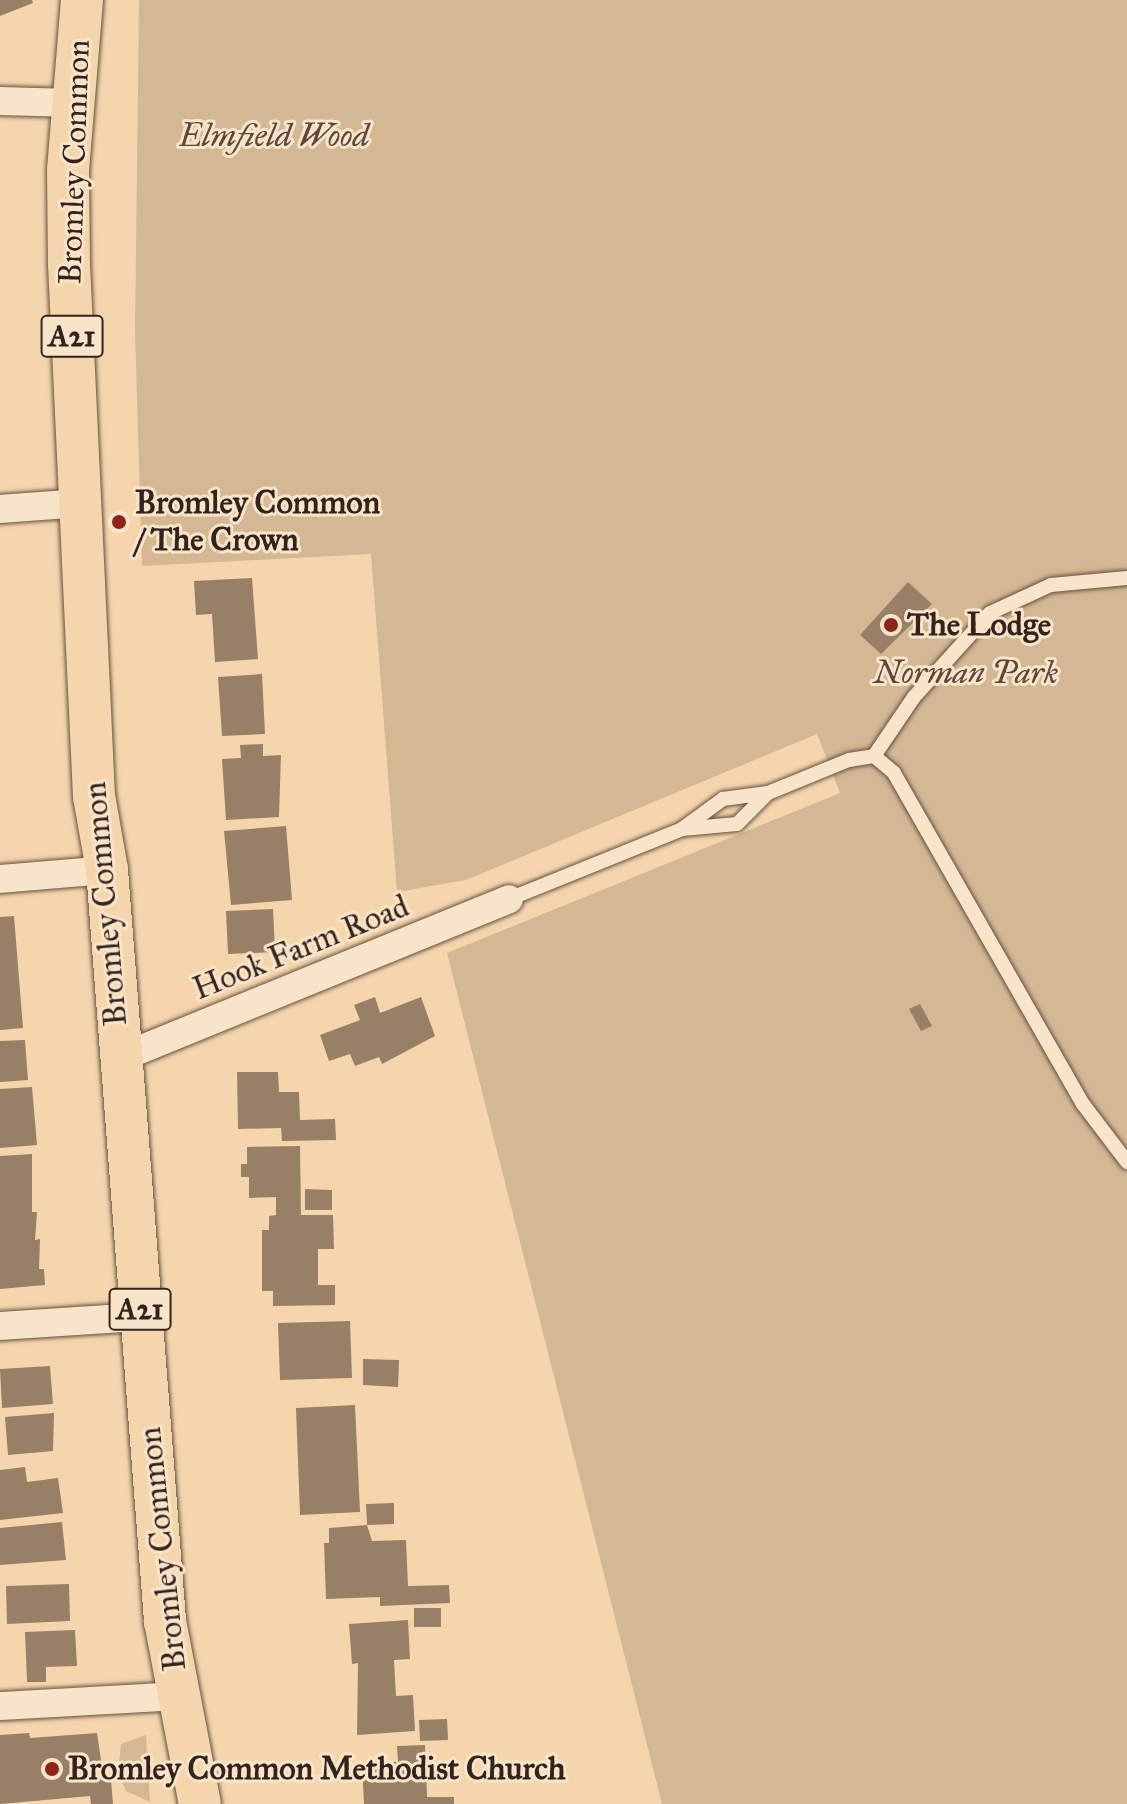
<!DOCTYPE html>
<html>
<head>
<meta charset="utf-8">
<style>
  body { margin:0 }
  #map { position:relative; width:1127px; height:1804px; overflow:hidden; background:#f5d6ac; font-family:"IM FELL Great Primer",serif }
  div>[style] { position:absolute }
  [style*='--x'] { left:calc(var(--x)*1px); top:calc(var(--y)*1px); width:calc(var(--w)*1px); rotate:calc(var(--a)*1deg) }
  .green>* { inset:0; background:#d4b894 }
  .building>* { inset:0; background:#988067 }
  .roads { filter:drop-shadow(0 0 2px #645041) drop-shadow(0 0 2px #645041) }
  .lane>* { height:14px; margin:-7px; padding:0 7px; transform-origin:7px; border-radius:7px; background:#f8e4c9 }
  .street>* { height:28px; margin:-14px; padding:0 14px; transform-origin:14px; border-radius:14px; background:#f8e4c9 }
  .primary>* { height:42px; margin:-21px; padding:0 21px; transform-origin:21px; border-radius:21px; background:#f5d6ac }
  .dots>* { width:22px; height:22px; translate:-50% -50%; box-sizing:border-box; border:4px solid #f8e4c9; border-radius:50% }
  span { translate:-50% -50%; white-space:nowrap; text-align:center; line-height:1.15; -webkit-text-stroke:6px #f8e4c9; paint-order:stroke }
  .shield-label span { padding:2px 6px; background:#f8e4c9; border:2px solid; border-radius:6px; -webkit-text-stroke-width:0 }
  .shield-label { font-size:30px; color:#33231d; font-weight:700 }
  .park-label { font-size:32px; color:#5b483b; font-style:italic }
  .street-label { font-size:32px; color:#33231d }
  .poi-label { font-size:32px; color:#33231d; font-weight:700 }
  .left { translate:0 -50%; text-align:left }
</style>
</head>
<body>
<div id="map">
  <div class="green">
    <div style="clip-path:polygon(139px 0,1127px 0,1127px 1804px,662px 1804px,447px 953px,840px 793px,817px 734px,466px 880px,397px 892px,371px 554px,142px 566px,135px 332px)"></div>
    <div style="clip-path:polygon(146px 1735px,150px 1802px,126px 1791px,118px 1773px,121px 1744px)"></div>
  </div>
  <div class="building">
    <div style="clip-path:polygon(0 0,32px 0,33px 3px,0 16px)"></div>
    <div style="clip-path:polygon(252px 578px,258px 659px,215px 662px,212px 614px,196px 615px,194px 581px)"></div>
    <div style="clip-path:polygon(908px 582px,932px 604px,881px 654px,860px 635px)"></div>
    <div style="clip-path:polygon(262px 674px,265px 734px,222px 736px,218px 677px)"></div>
    <div style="clip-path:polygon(263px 744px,263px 756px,281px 755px,279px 817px,226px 820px,222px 759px,241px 758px,240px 745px)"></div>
    <div style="clip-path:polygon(286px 826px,292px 900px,231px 905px,224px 831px)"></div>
    <div style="clip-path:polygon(273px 909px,275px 952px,228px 954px,226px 911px)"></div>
    <div style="clip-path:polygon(14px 916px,23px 1028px,0 1030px,0 917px)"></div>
    <div style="clip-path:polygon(375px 997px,380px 1013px,421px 997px,435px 1036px,382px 1064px,379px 1057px,355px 1066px,350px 1054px,329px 1061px,320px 1035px,360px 1020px,354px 1005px)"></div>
    <div style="clip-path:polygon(920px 1004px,932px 1026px,921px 1031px,909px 1009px)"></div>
    <div style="clip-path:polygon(25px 1040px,28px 1080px,0 1082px,0 1041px)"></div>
    <div style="clip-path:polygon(237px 1072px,278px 1072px,279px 1092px,299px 1092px,300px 1120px,335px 1119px,336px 1140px,282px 1141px,281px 1128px,238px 1129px)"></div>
    <div style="clip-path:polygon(32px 1087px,37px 1145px,0 1148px,0 1089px)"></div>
    <div style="clip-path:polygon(300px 1146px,301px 1215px,333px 1215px,334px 1249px,318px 1249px,318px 1285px,335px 1285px,335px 1305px,273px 1306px,273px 1291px,262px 1291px,262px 1230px,269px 1230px,269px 1216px,276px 1215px,276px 1197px,249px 1198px,249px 1177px,241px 1177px,241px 1164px,247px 1164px,247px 1147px)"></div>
    <div style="clip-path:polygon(32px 1154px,32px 1212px,37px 1212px,35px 1240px,40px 1239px,39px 1269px,44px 1269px,45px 1285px,0 1289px,0 1156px)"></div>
    <div style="clip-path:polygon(305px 1189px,332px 1190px,332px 1210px,305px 1210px)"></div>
    <div style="clip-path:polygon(350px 1321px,352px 1378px,280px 1380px,278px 1323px)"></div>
    <div style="clip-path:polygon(363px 1359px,399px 1360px,398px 1387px,363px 1385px)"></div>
    <div style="clip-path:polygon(50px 1366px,53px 1404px,2px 1408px,0 1369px)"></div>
    <div style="clip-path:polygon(355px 1405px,360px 1512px,300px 1515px,296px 1408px)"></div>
    <div style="clip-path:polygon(54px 1413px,53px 1451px,8px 1455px,5px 1417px)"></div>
    <div style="clip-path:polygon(25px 1467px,27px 1482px,58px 1478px,63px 1513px,0 1520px,0 1470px)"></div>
    <div style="clip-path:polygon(394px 1503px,394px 1524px,367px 1525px,366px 1504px)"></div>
    <div style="clip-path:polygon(62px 1522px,66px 1560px,0 1565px,0 1528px)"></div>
    <div style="clip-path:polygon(367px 1525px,372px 1541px,406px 1540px,408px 1586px,449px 1585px,450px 1603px,380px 1606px,380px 1597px,326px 1599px,324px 1543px,329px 1543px,329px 1528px)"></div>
    <div style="clip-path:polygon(69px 1584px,70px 1621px,7px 1624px,6px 1586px)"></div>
    <div style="clip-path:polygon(414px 1608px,441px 1608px,441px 1627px,414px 1627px)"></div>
    <div style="clip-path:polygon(408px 1620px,410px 1659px,394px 1660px,396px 1696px,413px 1695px,415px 1731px,357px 1735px,358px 1663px,352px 1664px,349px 1624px)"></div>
    <div style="clip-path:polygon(75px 1630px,77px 1666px,46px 1667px,46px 1682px,27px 1682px,25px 1632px)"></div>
    <div style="clip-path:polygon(447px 1719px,448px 1740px,420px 1741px,419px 1720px)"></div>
    <div style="clip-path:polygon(29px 1733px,30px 1738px,97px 1733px,104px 1781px,111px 1780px,113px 1804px,91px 1804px,90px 1796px,0 1804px,0 1735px)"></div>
    <div style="clip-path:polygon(425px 1745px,427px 1797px,454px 1797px,454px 1804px,364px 1804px,362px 1763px,398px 1762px,397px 1746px)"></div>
  </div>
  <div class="roads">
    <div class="lane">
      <div style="--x:874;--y:756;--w:71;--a:-55.9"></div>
      <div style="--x:914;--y:697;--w:113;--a:-47.9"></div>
      <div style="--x:990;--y:613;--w:67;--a:-24.7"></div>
      <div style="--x:1051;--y:585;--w:76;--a:-5.3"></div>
      <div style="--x:682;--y:829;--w:55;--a:-5.2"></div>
      <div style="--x:737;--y:824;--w:44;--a:-45"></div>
      <div style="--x:509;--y:899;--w:187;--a:-22"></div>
      <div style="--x:682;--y:829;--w:51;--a:-36.2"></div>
      <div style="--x:723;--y:799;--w:45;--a:-7.6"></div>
      <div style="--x:768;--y:793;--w:87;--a:-22.2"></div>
      <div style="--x:849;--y:760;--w:25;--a:-9"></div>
      <div style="--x:874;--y:756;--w:26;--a:40"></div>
      <div style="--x:894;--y:773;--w:381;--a:60.3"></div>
      <div style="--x:1083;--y:1104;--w:73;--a:52.8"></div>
    </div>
    <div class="street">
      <div style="--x:0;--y:101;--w:72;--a:1.6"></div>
      <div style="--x:0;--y:509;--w:81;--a:-4.2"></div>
      <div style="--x:0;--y:879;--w:107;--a:-4.8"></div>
      <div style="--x:120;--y:1058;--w:420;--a:-22.2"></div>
      <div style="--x:0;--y:1326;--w:140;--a:-3.7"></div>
      <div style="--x:0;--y:1706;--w:179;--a:-3.2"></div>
    </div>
    <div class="primary">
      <div style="--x:82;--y:0;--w:170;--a:94.7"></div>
      <div style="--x:68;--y:169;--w:95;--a:89.4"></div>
      <div style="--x:69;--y:264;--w:533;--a:87.31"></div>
      <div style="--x:94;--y:796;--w:75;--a:80"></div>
      <div style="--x:107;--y:870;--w:753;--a:85.58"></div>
      <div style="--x:165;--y:1621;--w:186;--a:79.2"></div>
    </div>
  </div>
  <div class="dots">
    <div style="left:119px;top:522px;background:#8f2418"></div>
    <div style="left:891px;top:625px;background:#8f2418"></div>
    <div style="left:52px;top:1769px;background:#8f2418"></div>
  </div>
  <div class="shield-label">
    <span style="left:72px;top:336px">A21</span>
    <span style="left:140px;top:1309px">A21</span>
  </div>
  <div class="park-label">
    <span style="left:274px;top:136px">Elmfield Wood</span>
    <span style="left:966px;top:673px">Norman Park</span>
  </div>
  <div class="street-label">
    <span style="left:75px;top:162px;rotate:-88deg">Bromley Common</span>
    <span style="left:106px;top:904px;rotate:-95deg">Bromley Common</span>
    <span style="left:301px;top:948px;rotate:-22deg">Hook Farm Road</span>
    <span style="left:163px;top:1549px;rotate:-96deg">Bromley Common</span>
  </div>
  <div class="poi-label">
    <span class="left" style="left:135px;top:522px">Bromley Common<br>/ The Crown</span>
    <span class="left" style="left:907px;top:625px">The Lodge</span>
    <span class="left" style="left:68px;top:1769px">Bromley Common Methodist Church</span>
  </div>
</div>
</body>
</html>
